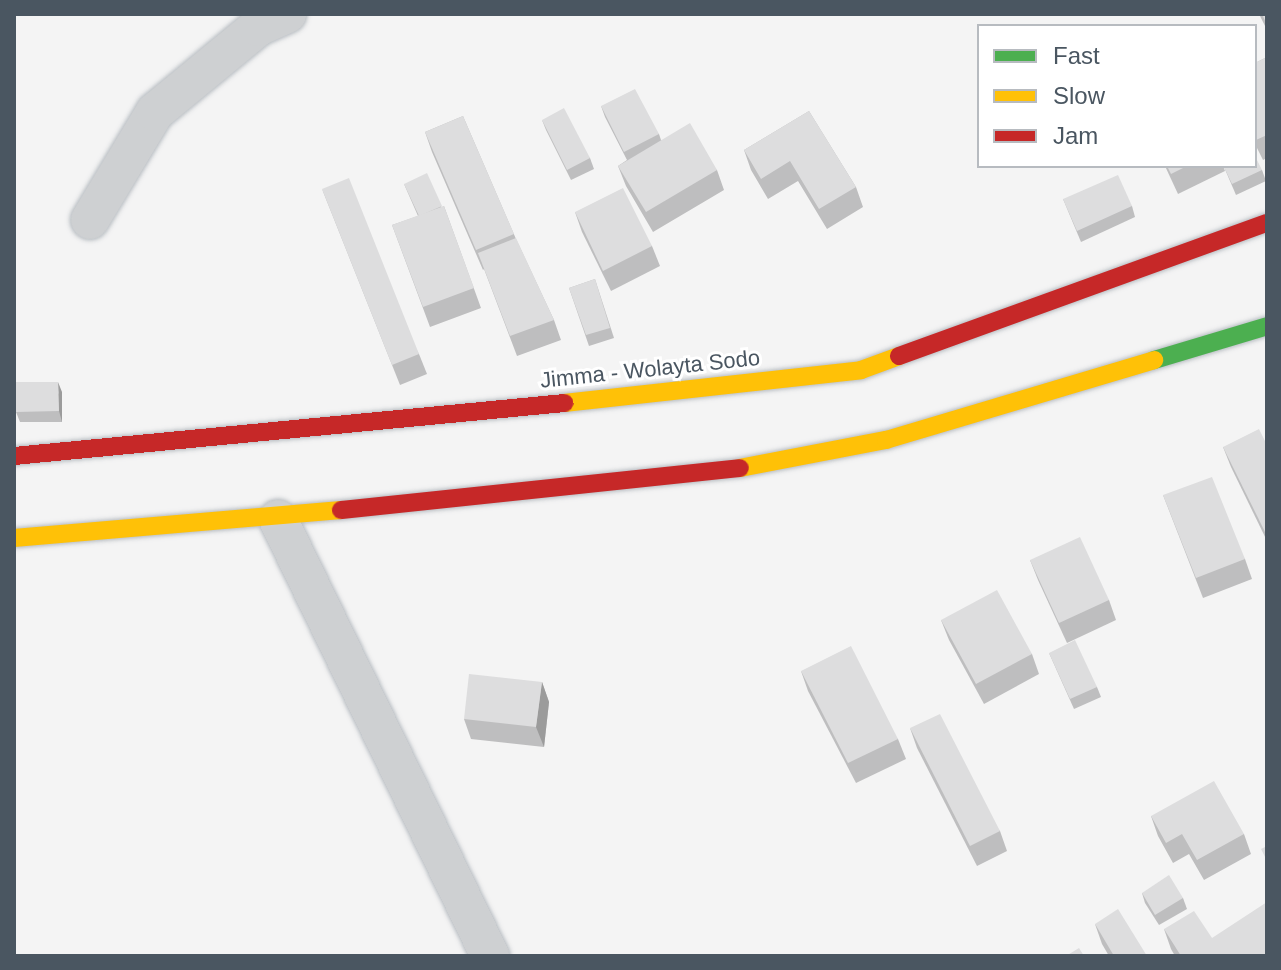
<!DOCTYPE html>
<html>
<head>
<meta charset="utf-8">
<style>
  body { margin:0 }
  #map { position:relative; width:1281px; height:970px; overflow:hidden; background:#f4f4f4; font-family:Helvetica,sans-serif }
  div>[style] { position:absolute }
  [style*='--x'] { left:calc(var(--x)*1px); top:calc(var(--y)*1px); width:calc(var(--w)*1px); rotate:calc(var(--a)*1deg) }
  .roads { filter:drop-shadow(0 0 2px #b9bec3) drop-shadow(0 0 2px #b9bec3) }
  .street>* { height:38px; margin:-19px; padding:0 19px; transform-origin:19px; border-radius:19px; background:#ced0d2 }
  .fast>* { height:18px; margin:-9px; padding:0 9px; transform-origin:9px; border-radius:9px; background:#4caf50 }
  .slow>* { height:18px; margin:-9px; padding:0 9px; transform-origin:9px; border-radius:9px; background:#ffc107 }
  .jam>* { height:18px; margin:-9px; padding:0 9px; transform-origin:9px; border-radius:9px; background:#c62828 }
  .wall>* { inset:0; background:#bebebf }
  .shaded-wall>* { inset:0; background:#9b9b9b }
  .building>* { inset:0; background:#ddddde }
  span { translate:-50% -50%; white-space:nowrap; text-align:center; line-height:1.15; -webkit-text-stroke:6px #fff; paint-order:stroke }
  .street-label { font-size:22px; color:#4a5661 }
  .frame { position:absolute; inset:0; border:16px solid #4a5661; pointer-events:none }
  .legend { position:absolute; left:977px; top:24px; width:280px; height:144px; box-sizing:border-box; background:#fff; border:2px solid #b7bbc0; margin:0; padding:10px 14px; list-style:none; font-size:24px; color:#4a5661 }
  .legend li { display:flex; align-items:center; gap:16px; height:40px }
  .legend b { width:40px; border:2px solid #b7bbc0 }
</style>
</head>
<body>
<div id="map">
  <div class="roads">
    <div class="street">
      <div style="--x:90;--y:220;--w:126;--a:-59"></div>
      <div style="--x:155;--y:112;--w:134;--a:-39.5"></div>
      <div style="--x:258;--y:27;--w:32;--a:-24"></div>
      <div style="--x:278;--y:519;--w:486;--a:64.1"></div>
    </div>
    <div class="fast">
      <div style="--x:1154;--y:360;--w:118;--a:-16.7"></div>
    </div>
    <div class="slow">
      <div style="--x:564;--y:403;--w:299;--a:-6.3"></div>
      <div style="--x:861;--y:370;--w:40;--a:-20.2"></div>
      <div style="--x:740;--y:468;--w:149;--a:-10.9"></div>
      <div style="--x:886;--y:440;--w:280;--a:-16.6"></div>
      <div style="--x:14;--y:538;--w:328;--a:-4.9"></div>
    </div>
    <div class="jam">
      <div style="--x:899;--y:356;--w:391;--a:-19.9"></div>
      <div style="--x:14;--y:456;--w:553;--a:-5.5"></div>
      <div style="--x:341;--y:510;--w:401;--a:-6"></div>
    </div>
  </div>
  <div class="wall">
    <div style="clip-path:polygon(1259px 14px,1267px 14px,1267px 30px)"></div>
    <div style="clip-path:polygon(1267px 57px,1267px 158px,1263px 160px,1255px 144px,1255px 63px)"></div>
    <div style="clip-path:polygon(601px 106px,659px 134px,661px 140px,717px 170px,724px 190px,653px 232px,626px 186px,618px 166px,627px 160px,605px 117px)"></div>
    <div style="clip-path:polygon(809px 111px,856px 187px,863px 207px,827px 229px,798px 181px,768px 199px,751px 170px,744px 150px)"></div>
    <div style="clip-path:polygon(463px 116px,516px 239px,554px 320px,561px 340px,517px 356px,484px 269px,483px 270px,432px 152px,425px 132px)"></div>
    <div style="clip-path:polygon(542px 120px,590px 158px,594px 169px,571px 180px,546px 130px)"></div>
    <div style="clip-path:polygon(1165px 166px,1223px 166px,1225px 171px,1178px 194px)"></div>
    <div style="clip-path:polygon(1224px 167px,1262px 170px,1266px 181px,1236px 195px)"></div>
    <div style="clip-path:polygon(404px 184px,442px 207px,444px 206px,481px 308px,430px 327px,392px 225px,418px 216px)"></div>
    <div style="clip-path:polygon(322px 189px,419px 354px,427px 374px,400px 385px)"></div>
    <div style="clip-path:polygon(1063px 199px,1132px 206px,1135px 217px,1081px 242px)"></div>
    <div style="clip-path:polygon(575px 212px,652px 246px,660px 266px,611px 291px,582px 232px)"></div>
    <div style="clip-path:polygon(595px 279px,614px 338px,589px 346px,569px 288px)"></div>
    <div style="clip-path:polygon(62px 392px,62px 422px,20px 422px,16px 412px)"></div>
    <div style="clip-path:polygon(1267px 445px,1267px 541px,1231px 467px,1223px 447px)"></div>
    <div style="clip-path:polygon(1163px 495px,1245px 559px,1252px 579px,1203px 598px)"></div>
    <div style="clip-path:polygon(1030px 560px,1109px 600px,1116px 620px,1067px 643px,1038px 580px)"></div>
    <div style="clip-path:polygon(941px 620px,1032px 654px,1039px 674px,984px 704px,949px 640px)"></div>
    <div style="clip-path:polygon(1049px 653px,1097px 687px,1101px 697px,1074px 709px)"></div>
    <div style="clip-path:polygon(801px 671px,898px 739px,906px 759px,856px 783px,808px 691px)"></div>
    <div style="clip-path:polygon(542px 682px,549px 702px,544px 747px,471px 739px,464px 719px)"></div>
    <div style="clip-path:polygon(910px 728px,1000px 831px,1007px 851px,977px 866px,917px 748px)"></div>
    <div style="clip-path:polygon(1151px 816px,1244px 834px,1251px 854px,1204px 880px,1189px 854px,1173px 863px,1158px 836px)"></div>
    <div style="clip-path:polygon(1142px 893px,1183px 898px,1187px 909px,1159px 925px,1145px 903px)"></div>
    <div style="clip-path:polygon(1095px 924px,1147px 956px,1109px 956px,1102px 944px)"></div>
    <div style="clip-path:polygon(1164px 929px,1212px 938px,1267px 956px,1175px 956px,1171px 949px)"></div>
  </div>
  <div class="shaded-wall">
    <div style="clip-path:polygon(58px 382px,62px 392px,62px 422px,59px 411px)"></div>
    <div style="clip-path:polygon(542px 682px,549px 702px,544px 747px,536px 727px)"></div>
  </div>
  <div class="building">
    <div style="clip-path:polygon(1262px 14px,1267px 14px,1267px 25px)"></div>
    <div style="clip-path:polygon(1267px 57px,1267px 135px,1256px 140px,1255px 63px)"></div>
    <div style="clip-path:polygon(635px 89px,659px 134px,624px 152px,601px 106px)"></div>
    <div style="clip-path:polygon(564px 108px,590px 158px,567px 170px,542px 120px)"></div>
    <div style="clip-path:polygon(809px 111px,856px 187px,819px 209px,790px 161px,761px 179px,744px 150px)"></div>
    <div style="clip-path:polygon(463px 116px,514px 234px,476px 250px,425px 132px)"></div>
    <div style="clip-path:polygon(690px 123px,717px 170px,646px 212px,618px 166px)"></div>
    <div style="clip-path:polygon(1255px 156px,1262px 170px,1232px 184px,1224px 167px,1255px 166px)"></div>
    <div style="clip-path:polygon(1167px 166px,1187px 166px,1171px 174px)"></div>
    <div style="clip-path:polygon(427px 173px,442px 206px,419px 216px,404px 184px)"></div>
    <div style="clip-path:polygon(1118px 175px,1132px 206px,1077px 231px,1063px 199px)"></div>
    <div style="clip-path:polygon(349px 178px,419px 354px,392px 365px,322px 189px)"></div>
    <div style="clip-path:polygon(623px 188px,652px 246px,603px 271px,575px 212px)"></div>
    <div style="clip-path:polygon(444px 206px,474px 288px,423px 307px,392px 225px)"></div>
    <div style="clip-path:polygon(516px 238px,554px 320px,510px 336px,478px 253px)"></div>
    <div style="clip-path:polygon(595px 279px,610px 328px,586px 335px,569px 288px)"></div>
    <div style="clip-path:polygon(16px 382px,58px 382px,59px 411px,16px 412px)"></div>
    <div style="clip-path:polygon(1259px 429px,1267px 445px,1267px 536px,1223px 447px)"></div>
    <div style="clip-path:polygon(1212px 477px,1245px 559px,1196px 578px,1163px 495px)"></div>
    <div style="clip-path:polygon(1080px 537px,1109px 600px,1059px 623px,1030px 560px)"></div>
    <div style="clip-path:polygon(997px 590px,1032px 654px,976px 684px,941px 620px)"></div>
    <div style="clip-path:polygon(1075px 640px,1097px 687px,1070px 699px,1049px 653px)"></div>
    <div style="clip-path:polygon(851px 646px,898px 739px,848px 763px,801px 671px)"></div>
    <div style="clip-path:polygon(469px 674px,542px 682px,536px 727px,464px 719px)"></div>
    <div style="clip-path:polygon(940px 714px,1000px 831px,970px 846px,910px 728px)"></div>
    <div style="clip-path:polygon(1214px 781px,1244px 834px,1197px 860px,1182px 834px,1166px 843px,1151px 816px)"></div>
    <div style="clip-path:polygon(1267px 846px,1267px 861px,1261px 849px)"></div>
    <div style="clip-path:polygon(1169px 875px,1183px 898px,1155px 915px,1142px 893px)"></div>
    <div style="clip-path:polygon(1267px 902px,1267px 956px,1181px 956px,1164px 929px,1194px 911px,1212px 938px)"></div>
    <div style="clip-path:polygon(1118px 909px,1147px 956px,1114px 956px,1095px 924px)"></div>
    <div style="clip-path:polygon(1079px 948px,1084px 956px,1066px 956px)"></div>
  </div>
  <div class="street-label">
    <span style="left:650px;top:369px;rotate:-6deg">Jimma - Wolayta Sodo</span>
  </div>
  <div class="frame"></div>
  <ul class="legend">
  <li><b style="height:10px;background:#4caf50"></b>Fast</li>
  <li><b style="height:10px;background:#ffc107"></b>Slow</li>
  <li><b style="height:10px;background:#c62828"></b>Jam</li>
  </ul>
</div>
</body>
</html>
